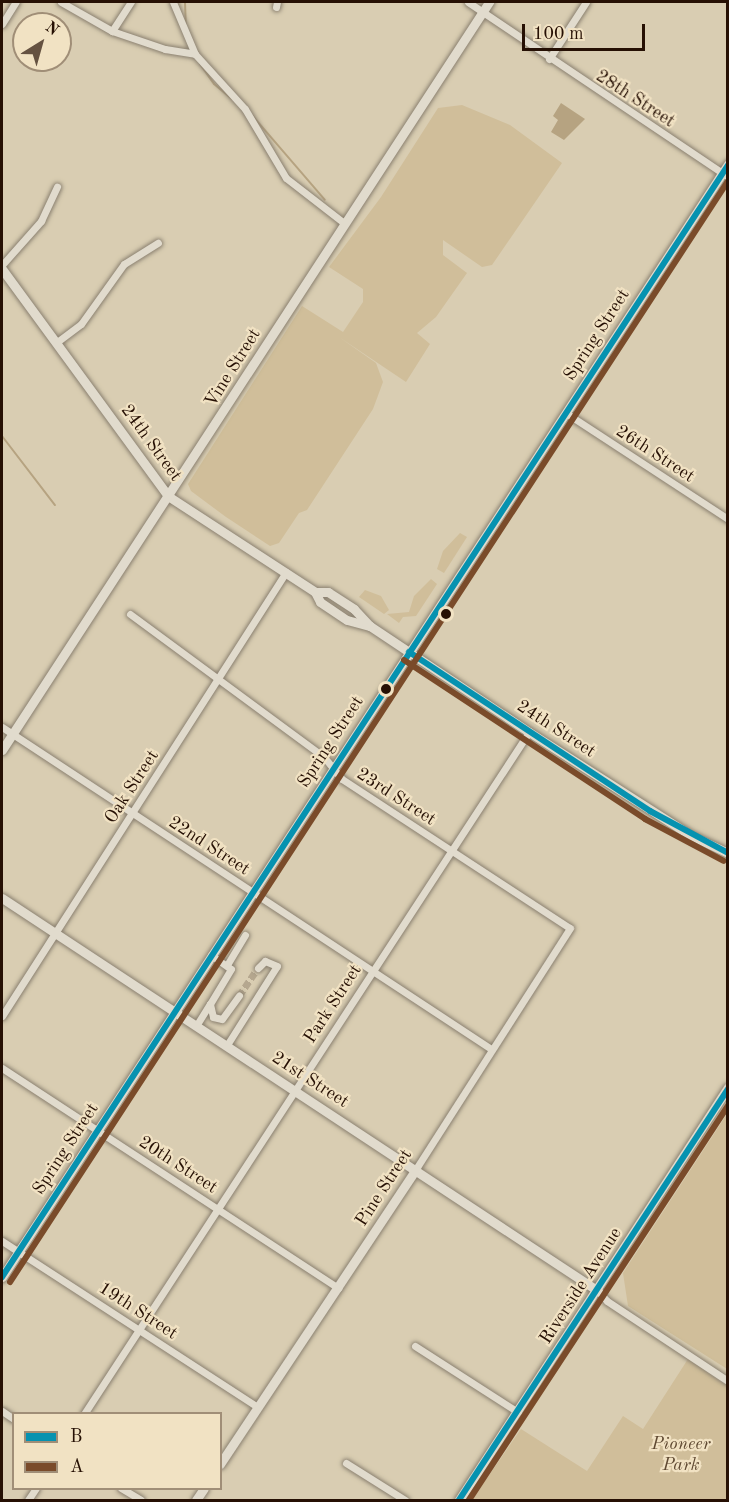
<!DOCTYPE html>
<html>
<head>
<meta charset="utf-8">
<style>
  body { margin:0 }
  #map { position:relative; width:729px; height:1502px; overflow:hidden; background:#d9cdb2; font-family:"Old Standard TT",serif }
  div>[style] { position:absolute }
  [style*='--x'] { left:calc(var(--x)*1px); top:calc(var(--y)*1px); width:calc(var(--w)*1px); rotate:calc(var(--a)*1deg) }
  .green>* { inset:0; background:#d0be9a }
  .water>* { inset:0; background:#b6a381 }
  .stream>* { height:2px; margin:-1px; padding:0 1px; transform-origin:1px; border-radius:1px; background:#b6a381 }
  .street-tunnel>* { height:7px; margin-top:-3.5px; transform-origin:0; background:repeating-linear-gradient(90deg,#b5a78f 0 7px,transparent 0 10.5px) }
  .roads { filter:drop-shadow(0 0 2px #8a8070) drop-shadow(0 0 2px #8a8070) }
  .street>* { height:7px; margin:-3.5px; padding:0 3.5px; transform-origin:3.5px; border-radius:3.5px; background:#e1dbcd }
  .secondary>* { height:9px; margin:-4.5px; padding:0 4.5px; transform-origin:4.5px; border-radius:4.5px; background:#e1dbcd }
  .bus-1>* { height:6px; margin:-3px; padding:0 3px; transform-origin:3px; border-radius:3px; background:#0692b0 }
  .bus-2>* { height:6px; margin:-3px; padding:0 3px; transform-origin:3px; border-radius:3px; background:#7a4b2a }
  .dots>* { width:16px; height:16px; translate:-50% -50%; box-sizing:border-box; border:3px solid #f1e2c3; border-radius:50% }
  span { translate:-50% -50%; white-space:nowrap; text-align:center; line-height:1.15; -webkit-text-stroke:4.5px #f1e2c3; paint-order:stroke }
  .street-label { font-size:18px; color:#261004 }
  .park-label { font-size:18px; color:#5f4932; font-style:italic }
  .frame { position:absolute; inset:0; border:3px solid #261004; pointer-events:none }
  .legend { position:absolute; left:12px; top:1412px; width:210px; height:78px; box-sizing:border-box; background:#f1e2c3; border:2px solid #a08e77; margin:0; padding:8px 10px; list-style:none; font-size:18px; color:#261004 }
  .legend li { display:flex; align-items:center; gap:12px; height:30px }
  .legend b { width:30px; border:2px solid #a08e77 }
  .north { position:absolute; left:12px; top:12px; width:60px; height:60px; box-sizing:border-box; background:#f1e2c3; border:2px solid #a08e77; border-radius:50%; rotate:37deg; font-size:16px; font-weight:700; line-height:24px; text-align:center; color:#261004 }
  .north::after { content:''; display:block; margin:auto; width:21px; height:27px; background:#655241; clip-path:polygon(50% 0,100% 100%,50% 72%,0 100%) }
  .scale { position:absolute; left:522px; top:24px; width:123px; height:27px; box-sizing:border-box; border:3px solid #261004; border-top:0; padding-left:8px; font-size:18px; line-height:21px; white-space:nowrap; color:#261004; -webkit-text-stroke:4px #f1e2c3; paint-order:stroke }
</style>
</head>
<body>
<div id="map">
  <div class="green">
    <div style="clip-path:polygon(462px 105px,510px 125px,562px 163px,492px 265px,482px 267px,443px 240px,443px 255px,467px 273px,436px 317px,417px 333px,430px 344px,406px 382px,339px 337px,376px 363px,383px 382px,373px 409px,307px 510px,299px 513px,279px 543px,270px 546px,226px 517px,191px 491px,188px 484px,302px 306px,343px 332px,363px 302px,363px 289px,329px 267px,381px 197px,438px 108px)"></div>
    <div style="clip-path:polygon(460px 533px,467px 537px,444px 573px,437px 569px,443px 551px)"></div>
    <div style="clip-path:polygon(431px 579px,437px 584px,416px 616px,403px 617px,399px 623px,387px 614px,409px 612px,414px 596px)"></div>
    <div style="clip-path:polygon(365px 590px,381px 596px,389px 610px,384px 614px,359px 597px)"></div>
    <div style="clip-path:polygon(727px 1114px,727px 1369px,628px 1306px,623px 1273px)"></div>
    <div style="clip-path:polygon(688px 1359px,727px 1386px,727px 1500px,472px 1500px,521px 1429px,587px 1471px,623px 1416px,643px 1429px)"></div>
  </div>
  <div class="water">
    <div style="clip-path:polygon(561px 103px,585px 119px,564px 140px,551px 132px,558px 120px,553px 116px)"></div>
  </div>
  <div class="stream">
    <div style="--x:185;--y:2;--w:24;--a:88"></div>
    <div style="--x:200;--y:64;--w:24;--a:55"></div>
    <div style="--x:214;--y:84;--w:23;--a:40"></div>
    <div style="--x:251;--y:114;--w:113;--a:49.3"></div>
    <div style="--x:2;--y:436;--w:87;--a:52.5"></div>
  </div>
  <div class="street-tunnel">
    <div style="--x:239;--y:996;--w:34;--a:-56"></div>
  </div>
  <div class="roads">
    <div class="street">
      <div style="--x:61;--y:2;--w:59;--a:29.6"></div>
      <div style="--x:112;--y:31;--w:56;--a:18.8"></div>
      <div style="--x:165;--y:49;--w:30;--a:9"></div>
      <div style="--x:173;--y:2;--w:56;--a:67.1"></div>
      <div style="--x:195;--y:54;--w:74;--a:47.7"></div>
      <div style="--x:245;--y:109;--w:80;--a:59.3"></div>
      <div style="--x:286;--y:178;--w:73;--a:37.8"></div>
      <div style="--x:468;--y:2;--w:313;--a:33.9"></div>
      <div style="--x:276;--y:7;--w:5;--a:-79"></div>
      <div style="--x:2;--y:24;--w:26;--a:-58"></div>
      <div style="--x:112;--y:31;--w:35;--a:-57"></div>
      <div style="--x:549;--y:59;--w:68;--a:-57"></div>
      <div style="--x:2;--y:265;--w:59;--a:-48.4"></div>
      <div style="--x:41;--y:221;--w:38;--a:-65"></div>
      <div style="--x:57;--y:342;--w:30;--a:-37"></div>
      <div style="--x:81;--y:324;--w:74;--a:-54.4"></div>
      <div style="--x:124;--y:264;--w:40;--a:-32"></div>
      <div style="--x:566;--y:413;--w:194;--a:33.2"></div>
      <div style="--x:130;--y:614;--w:241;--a:36.4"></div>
      <div style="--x:324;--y:757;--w:28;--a:51"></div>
      <div style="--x:342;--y:779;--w:272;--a:33.2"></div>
      <div style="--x:570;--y:928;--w:286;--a:122.6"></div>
      <div style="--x:2;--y:727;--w:585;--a:33.36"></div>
      <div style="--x:211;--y:955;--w:24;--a:35"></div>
      <div style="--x:231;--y:969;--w:41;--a:121"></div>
      <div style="--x:210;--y:1004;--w:13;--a:77"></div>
      <div style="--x:213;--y:1017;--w:9;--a:13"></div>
      <div style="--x:222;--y:1019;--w:29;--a:-54"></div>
      <div style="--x:227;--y:965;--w:35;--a:-59"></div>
      <div style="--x:2;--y:1016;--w:527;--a:-57.4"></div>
      <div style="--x:196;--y:1026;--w:26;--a:-58"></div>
      <div style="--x:227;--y:1045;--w:93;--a:-57.7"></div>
      <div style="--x:277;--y:966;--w:13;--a:-157"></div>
      <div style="--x:265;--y:961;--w:10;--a:135"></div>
      <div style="--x:2;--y:1068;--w:402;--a:33.2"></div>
      <div style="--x:2;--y:1241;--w:305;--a:33"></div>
      <div style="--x:598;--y:1291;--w:13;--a:48"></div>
      <div style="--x:607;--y:1301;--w:145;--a:33.5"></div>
      <div style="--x:415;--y:1346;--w:122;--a:32.7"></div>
      <div style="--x:2;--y:1411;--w:14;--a:34"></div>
      <div style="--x:84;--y:1414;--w:814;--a:-56.88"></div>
      <div style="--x:346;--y:1463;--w:70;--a:32.1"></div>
      <div style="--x:121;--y:1488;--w:23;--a:31"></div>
      <div style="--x:28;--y:1500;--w:14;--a:-56"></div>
    </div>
    <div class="secondary">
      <div style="--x:2;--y:269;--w:281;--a:53.8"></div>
      <div style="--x:168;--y:496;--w:176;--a:33.1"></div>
      <div style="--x:315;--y:592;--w:11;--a:63"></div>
      <div style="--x:320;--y:602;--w:32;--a:34"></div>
      <div style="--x:347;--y:620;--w:24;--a:15"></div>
      <div style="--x:315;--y:592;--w:13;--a:0"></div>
      <div style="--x:328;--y:592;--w:31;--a:33"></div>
      <div style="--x:354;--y:609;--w:23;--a:47"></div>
      <div style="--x:370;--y:626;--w:191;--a:33.7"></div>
      <div style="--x:529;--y:732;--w:191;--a:32.6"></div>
      <div style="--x:690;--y:835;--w:42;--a:25.3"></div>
      <div style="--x:2;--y:750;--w:893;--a:-56.93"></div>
      <div style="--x:2;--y:898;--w:714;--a:33.4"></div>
      <div style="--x:2;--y:1277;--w:1329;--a:-56.88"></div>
      <div style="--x:220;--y:1464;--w:354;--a:-56.4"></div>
      <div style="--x:196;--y:1500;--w:14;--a:-56"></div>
      <div style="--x:459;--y:1500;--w:492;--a:-56.9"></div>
    </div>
  </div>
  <div class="bus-1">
    <div style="--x:409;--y:652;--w:289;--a:33.4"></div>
    <div style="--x:650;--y:811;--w:89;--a:28.3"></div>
    <div style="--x:2;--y:1277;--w:1328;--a:-56.86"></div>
    <div style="--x:459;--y:1500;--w:491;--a:-56.8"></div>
  </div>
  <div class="bus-2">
    <div style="--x:404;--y:660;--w:289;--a:33.4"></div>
    <div style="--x:645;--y:819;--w:89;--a:28"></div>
    <div style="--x:10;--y:1282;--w:1314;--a:-56.89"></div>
    <div style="--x:469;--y:1500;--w:472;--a:-56.7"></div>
  </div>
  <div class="dots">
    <div style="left:446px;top:614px;background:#261004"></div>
    <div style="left:386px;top:689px;background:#261004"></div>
  </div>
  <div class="street-label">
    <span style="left:635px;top:99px;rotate:33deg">28th Street</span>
    <span style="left:597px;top:335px;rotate:-57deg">Spring Street</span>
    <span style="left:233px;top:368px;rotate:-58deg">Vine Street</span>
    <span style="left:151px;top:443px;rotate:54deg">24th Street</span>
    <span style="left:655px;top:454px;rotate:33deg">26th Street</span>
    <span style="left:556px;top:729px;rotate:33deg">24th Street</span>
    <span style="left:331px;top:742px;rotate:-57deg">Spring Street</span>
    <span style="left:132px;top:787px;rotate:-57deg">Oak Street</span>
    <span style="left:396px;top:797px;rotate:33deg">23rd Street</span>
    <span style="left:209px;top:846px;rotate:33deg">22nd Street</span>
    <span style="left:333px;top:1004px;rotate:-57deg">Park Street</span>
    <span style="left:310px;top:1080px;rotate:33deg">21st Street</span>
    <span style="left:66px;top:1149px;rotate:-57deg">Spring Street</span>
    <span style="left:178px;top:1165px;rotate:33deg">20th Street</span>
    <span style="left:384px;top:1188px;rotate:-57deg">Pine Street</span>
    <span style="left:581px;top:1286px;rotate:-57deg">Riverside Avenue</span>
    <span style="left:138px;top:1311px;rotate:33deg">19th Street</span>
  </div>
  <div class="park-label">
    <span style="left:681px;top:1455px">Pioneer<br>Park</span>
  </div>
  <div class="frame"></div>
  <ul class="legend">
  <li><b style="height:8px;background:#0692b0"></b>B</li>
  <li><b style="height:8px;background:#7a4b2a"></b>A</li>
  </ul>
  <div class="north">N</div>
  <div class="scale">100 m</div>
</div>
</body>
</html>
